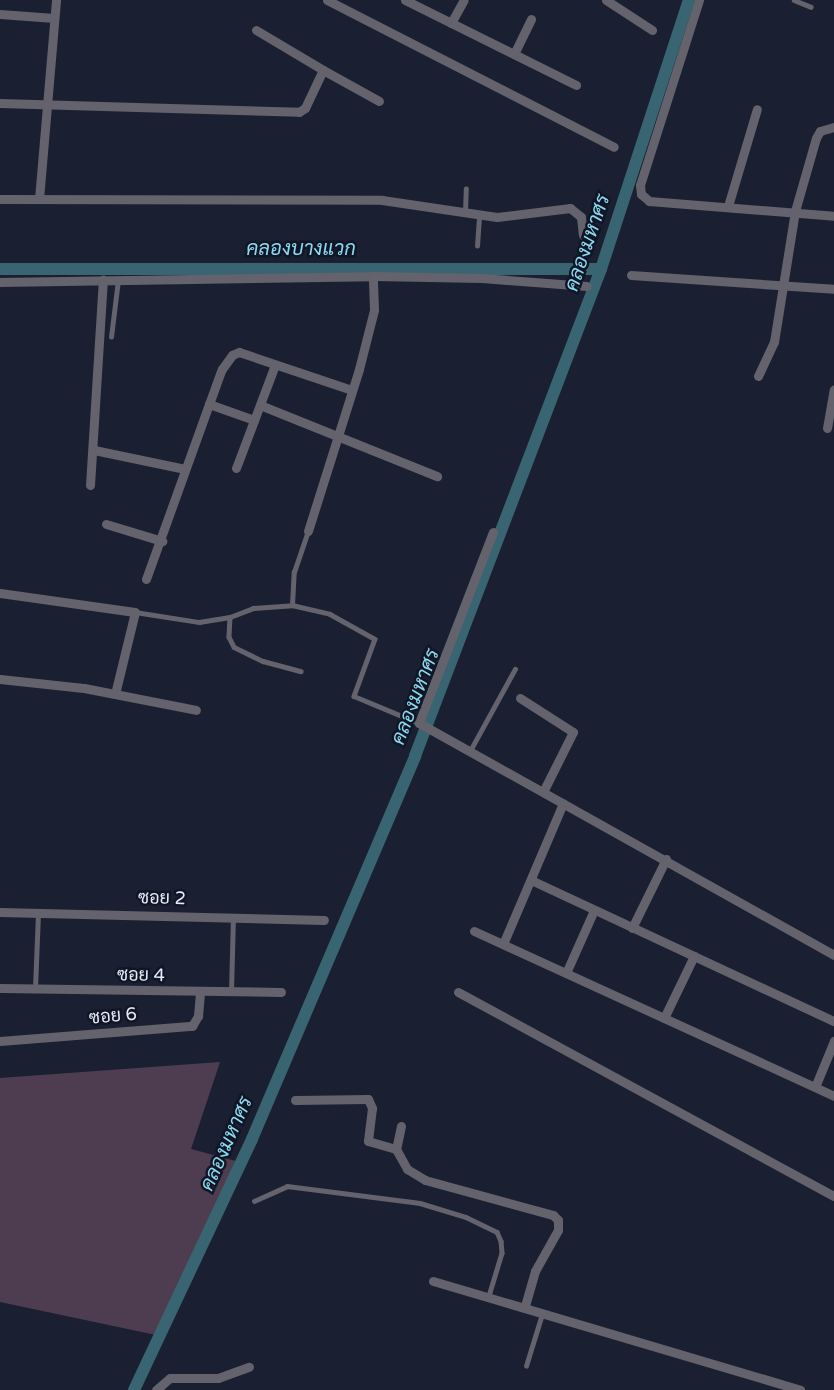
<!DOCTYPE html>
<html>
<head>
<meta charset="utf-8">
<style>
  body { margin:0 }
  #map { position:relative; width:834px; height:1390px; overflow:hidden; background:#1a2031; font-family:"Varela Round",Sarabun,sans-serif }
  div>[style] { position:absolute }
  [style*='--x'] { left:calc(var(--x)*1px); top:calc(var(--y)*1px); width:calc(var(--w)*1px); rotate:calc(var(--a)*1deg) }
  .green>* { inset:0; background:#4e3d50 }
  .canal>* { height:12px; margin:-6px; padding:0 6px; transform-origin:6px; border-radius:6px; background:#386571 }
  .lane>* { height:4.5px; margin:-2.25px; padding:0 2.25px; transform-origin:2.25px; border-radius:2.25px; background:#64626c }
  .street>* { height:9px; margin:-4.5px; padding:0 4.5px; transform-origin:4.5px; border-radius:4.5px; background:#64626c }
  span { translate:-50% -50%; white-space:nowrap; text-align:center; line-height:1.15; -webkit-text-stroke:5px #111627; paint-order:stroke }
  .street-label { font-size:18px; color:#e6ebf7 }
  .water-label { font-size:20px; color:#8cdaef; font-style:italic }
</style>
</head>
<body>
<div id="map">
  <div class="green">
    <div style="clip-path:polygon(220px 1062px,191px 1149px,236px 1161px,156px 1335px,0 1302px,0 1078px)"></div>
  </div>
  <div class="canal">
    <div style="--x:0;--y:269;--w:601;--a:0"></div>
    <div style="--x:134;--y:1390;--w:277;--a:-64.8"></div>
    <div style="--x:252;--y:1139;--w:416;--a:-66.9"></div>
    <div style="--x:415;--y:756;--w:521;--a:-69.1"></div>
    <div style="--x:601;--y:269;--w:283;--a:-71.9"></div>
  </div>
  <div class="lane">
    <div style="--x:794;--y:0;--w:18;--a:22"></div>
    <div style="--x:465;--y:212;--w:23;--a:-88"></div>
    <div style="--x:477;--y:246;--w:31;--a:-86"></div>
    <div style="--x:111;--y:337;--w:57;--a:-83"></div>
    <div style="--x:292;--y:605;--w:33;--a:-87"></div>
    <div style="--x:294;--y:572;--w:43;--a:-71.1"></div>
    <div style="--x:135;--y:612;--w:65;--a:8.9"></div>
    <div style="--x:199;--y:622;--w:31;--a:-9"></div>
    <div style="--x:230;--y:617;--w:25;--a:-21"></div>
    <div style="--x:253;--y:608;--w:39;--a:-4"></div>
    <div style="--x:292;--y:605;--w:39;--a:13"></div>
    <div style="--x:330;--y:614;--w:51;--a:29.1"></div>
    <div style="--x:375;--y:639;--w:61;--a:110.2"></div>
    <div style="--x:354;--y:696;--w:70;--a:22.6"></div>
    <div style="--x:230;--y:617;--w:20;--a:93"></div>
    <div style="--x:229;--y:637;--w:11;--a:63"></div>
    <div style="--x:234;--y:647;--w:32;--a:26"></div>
    <div style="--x:263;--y:661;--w:39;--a:15"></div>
    <div style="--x:471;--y:749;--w:91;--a:-61.2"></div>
    <div style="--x:35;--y:988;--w:75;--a:-87.7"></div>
    <div style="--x:231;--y:992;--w:75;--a:-88.5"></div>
    <div style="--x:254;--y:1201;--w:36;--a:-24"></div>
    <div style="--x:287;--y:1186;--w:134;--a:7.3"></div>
    <div style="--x:420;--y:1203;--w:48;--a:16.9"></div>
    <div style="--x:466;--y:1217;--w:34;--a:26"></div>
    <div style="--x:497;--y:1232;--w:10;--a:66"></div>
    <div style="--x:501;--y:1241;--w:12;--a:85"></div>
    <div style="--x:502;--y:1253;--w:45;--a:106.8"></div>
    <div style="--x:526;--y:1366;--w:54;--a:-72.9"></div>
  </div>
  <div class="street">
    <div style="--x:327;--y:0;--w:322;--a:27.1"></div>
    <div style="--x:405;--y:0;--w:191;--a:26.4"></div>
    <div style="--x:606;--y:0;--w:55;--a:33.1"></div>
    <div style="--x:699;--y:0;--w:194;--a:107.7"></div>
    <div style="--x:640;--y:185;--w:9;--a:84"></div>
    <div style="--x:641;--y:194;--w:11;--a:41"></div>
    <div style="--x:649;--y:201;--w:186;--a:4.6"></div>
    <div style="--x:0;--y:14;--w:54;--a:4.2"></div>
    <div style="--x:451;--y:23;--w:26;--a:-61"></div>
    <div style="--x:256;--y:30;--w:78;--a:30.8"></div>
    <div style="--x:514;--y:54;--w:39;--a:-64"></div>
    <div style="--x:0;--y:103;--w:299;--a:1.7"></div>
    <div style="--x:299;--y:112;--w:7;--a:-34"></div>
    <div style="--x:305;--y:108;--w:42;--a:-64.7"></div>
    <div style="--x:323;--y:70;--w:64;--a:29"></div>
    <div style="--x:0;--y:199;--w:382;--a:0.1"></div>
    <div style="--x:382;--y:200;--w:116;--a:8.4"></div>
    <div style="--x:497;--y:217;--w:74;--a:-7"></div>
    <div style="--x:570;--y:208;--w:14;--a:39"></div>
    <div style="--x:581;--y:217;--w:18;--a:84"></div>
    <div style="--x:39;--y:199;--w:200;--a:-85.1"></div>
    <div style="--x:728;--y:206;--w:101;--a:-73.4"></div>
    <div style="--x:631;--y:275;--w:203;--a:3.9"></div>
    <div style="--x:0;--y:282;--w:373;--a:-0.9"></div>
    <div style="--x:373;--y:276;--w:109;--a:1.1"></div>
    <div style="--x:482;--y:278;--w:105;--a:4.4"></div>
    <div style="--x:758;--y:376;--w:38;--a:-65"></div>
    <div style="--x:774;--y:342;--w:133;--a:-80.9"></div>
    <div style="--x:795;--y:211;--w:76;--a:-74"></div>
    <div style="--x:816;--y:138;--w:8;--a:-60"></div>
    <div style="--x:820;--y:131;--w:15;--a:-16"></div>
    <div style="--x:209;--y:404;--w:37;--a:-70"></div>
    <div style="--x:222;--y:369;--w:17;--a:-54"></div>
    <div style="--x:232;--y:355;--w:8;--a:-23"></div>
    <div style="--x:239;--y:352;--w:119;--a:18.6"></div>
    <div style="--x:260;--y:405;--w:191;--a:21.9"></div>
    <div style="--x:827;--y:428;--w:39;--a:-80"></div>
    <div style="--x:94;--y:450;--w:93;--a:11.8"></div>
    <div style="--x:236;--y:468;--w:110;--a:-69.3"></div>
    <div style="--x:90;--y:485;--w:206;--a:-86.4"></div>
    <div style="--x:106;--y:524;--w:59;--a:16.9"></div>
    <div style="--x:308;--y:531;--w:170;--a:-72.5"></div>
    <div style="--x:359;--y:369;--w:61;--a:-75.7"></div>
    <div style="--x:374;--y:310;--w:34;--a:-92"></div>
    <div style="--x:493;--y:532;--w:205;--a:111.2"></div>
    <div style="--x:419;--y:723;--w:475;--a:29.2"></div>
    <div style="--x:146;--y:579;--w:186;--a:-70.2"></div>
    <div style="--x:209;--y:404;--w:48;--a:19.6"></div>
    <div style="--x:0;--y:593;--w:136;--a:8"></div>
    <div style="--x:135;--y:612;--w:84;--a:103.7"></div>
    <div style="--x:0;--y:679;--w:84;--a:6.1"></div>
    <div style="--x:84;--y:688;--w:114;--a:11.1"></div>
    <div style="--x:520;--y:698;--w:63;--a:32.7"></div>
    <div style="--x:573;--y:732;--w:65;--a:116.6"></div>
    <div style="--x:531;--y:880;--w:334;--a:25"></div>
    <div style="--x:0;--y:912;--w:324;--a:1.4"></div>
    <div style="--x:632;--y:928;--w:77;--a:-63.8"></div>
    <div style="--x:474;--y:931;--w:396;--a:24.6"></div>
    <div style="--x:503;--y:944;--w:153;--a:-66.9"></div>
    <div style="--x:566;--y:973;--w:69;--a:-66"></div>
    <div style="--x:0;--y:988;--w:281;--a:0.8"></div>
    <div style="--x:458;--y:992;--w:428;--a:28.5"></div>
    <div style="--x:664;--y:1018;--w:69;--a:-64.2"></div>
    <div style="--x:0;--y:1041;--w:193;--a:-4.5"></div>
    <div style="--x:192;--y:1026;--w:12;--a:-59"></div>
    <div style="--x:198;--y:1016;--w:24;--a:-85"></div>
    <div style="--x:815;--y:1087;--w:50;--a:-67.6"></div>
    <div style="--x:295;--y:1100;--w:73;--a:-0.8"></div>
    <div style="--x:368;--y:1099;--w:10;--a:66"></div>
    <div style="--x:372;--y:1108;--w:33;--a:97"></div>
    <div style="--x:368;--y:1141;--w:29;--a:16"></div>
    <div style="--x:401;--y:1126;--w:24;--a:102"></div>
    <div style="--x:396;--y:1149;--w:23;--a:61"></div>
    <div style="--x:407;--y:1169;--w:21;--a:31"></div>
    <div style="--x:425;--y:1180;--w:133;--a:15.3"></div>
    <div style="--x:553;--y:1215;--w:7;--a:45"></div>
    <div style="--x:558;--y:1220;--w:10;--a:90"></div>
    <div style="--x:558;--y:1230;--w:47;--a:119.3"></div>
    <div style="--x:535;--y:1271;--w:36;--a:106"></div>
    <div style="--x:433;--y:1281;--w:383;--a:16.5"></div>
    <div style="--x:156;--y:1390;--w:18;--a:-41"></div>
    <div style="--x:170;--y:1378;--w:48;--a:0"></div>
    <div style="--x:218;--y:1378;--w:33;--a:-20"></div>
  </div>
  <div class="street-label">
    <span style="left:162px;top:898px;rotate:1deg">ซอย 2</span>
    <span style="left:141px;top:975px;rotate:1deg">ซอย 4</span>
    <span style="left:113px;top:1016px;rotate:-5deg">ซอย 6</span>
  </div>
  <div class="water-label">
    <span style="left:588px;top:243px;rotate:-71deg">คลองมหาศร</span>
    <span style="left:301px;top:249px">คลองบางแวก</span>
    <span style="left:416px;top:697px;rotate:-69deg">คลองมหาศร</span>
    <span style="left:227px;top:1144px;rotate:-66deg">คลองมหาศร</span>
  </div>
</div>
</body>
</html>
